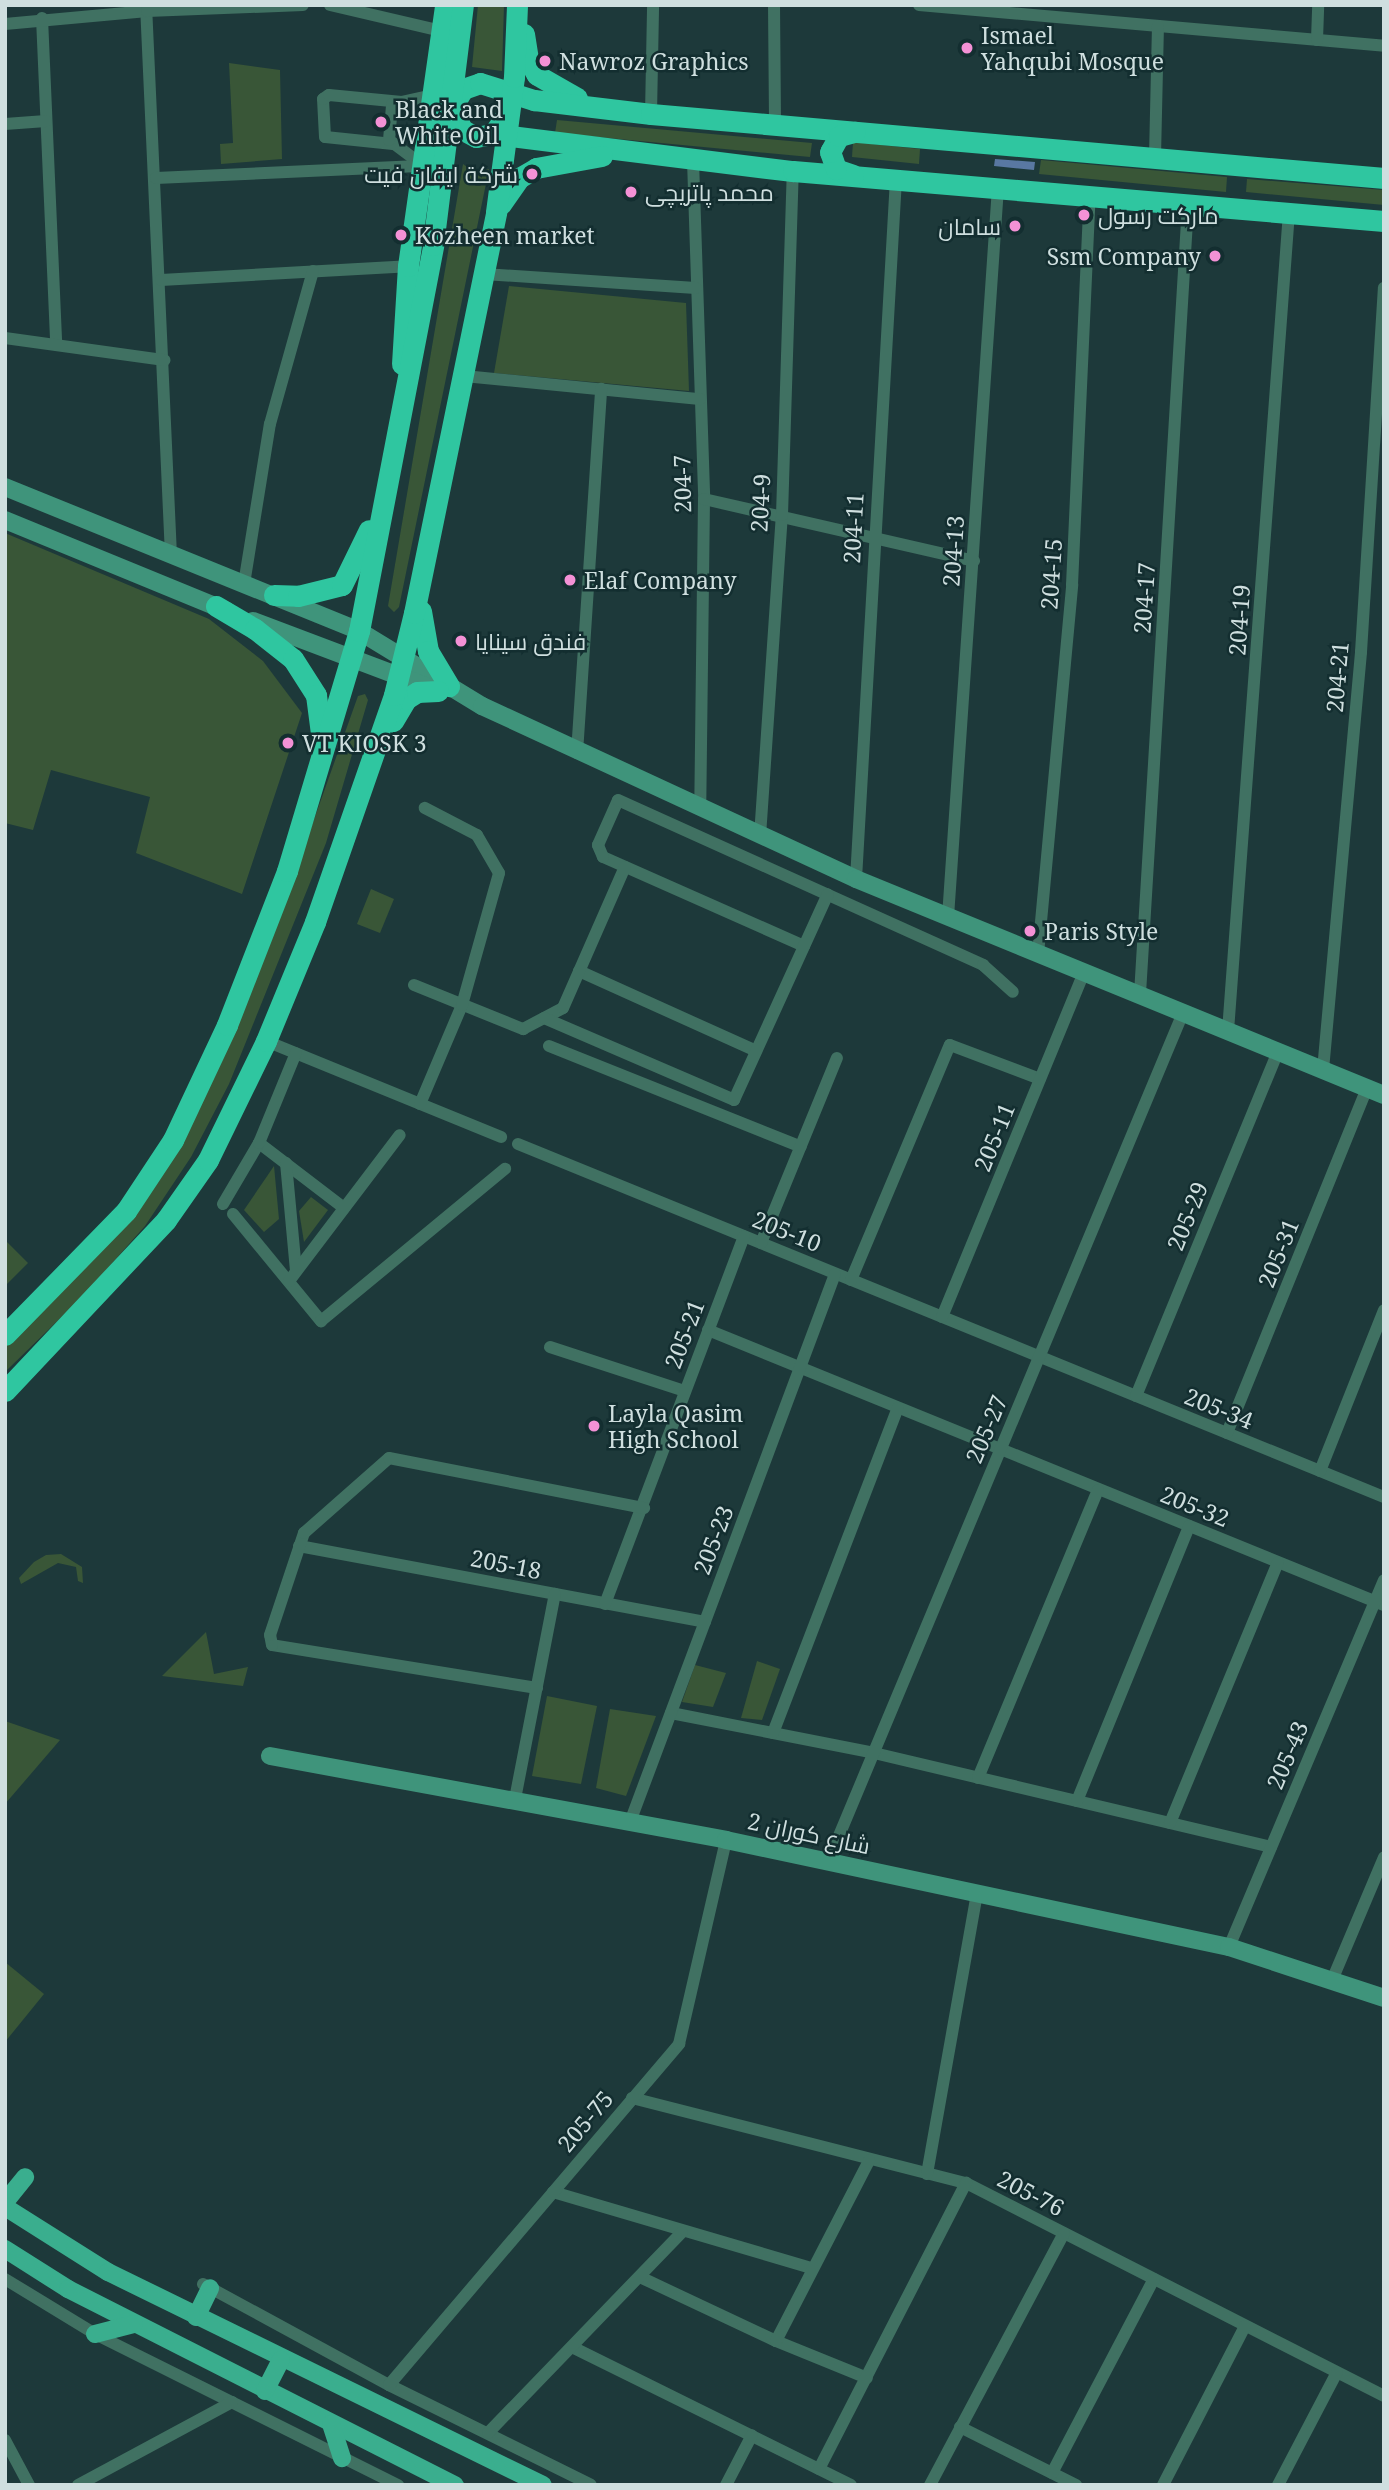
<!DOCTYPE html>
<html>
<head>
<meta charset="utf-8">
<style>
  body { margin:0 }
  #map { position:relative; width:1389px; height:2490px; overflow:hidden; background:#1d393a; font-family:"Noto Serif",Cairo,serif }
  div>[style] { position:absolute }
  [style*='--x'] { left:calc(var(--x)*1px); top:calc(var(--y)*1px); width:calc(var(--w)*1px); rotate:calc(var(--a)*1deg) }
  .green>* { inset:0; background:#395637 }
  .water>* { inset:0; background:#5978a2 }
  .street>* { height:12px; margin:-6px; padding:0 6px; transform-origin:6px; border-radius:6px; background:#407162 }
  .secondary>* { height:18px; margin:-9px; padding:0 9px; transform-origin:9px; border-radius:9px; background:#3f947b }
  .primary>* { height:18px; margin:-9px; padding:0 9px; transform-origin:9px; border-radius:9px; background:#3aae8e }
  .highway>* { height:21px; margin:-10.5px; padding:0 10.5px; transform-origin:10.5px; border-radius:10.5px; background:#2fc6a0 }
  .dots>* { width:19px; height:19px; translate:-50% -50%; box-sizing:border-box; border:4px solid #132e30; border-radius:50% }
  span { translate:-50% -50%; white-space:nowrap; text-align:center; line-height:1.15; -webkit-text-stroke:5px #132e30; paint-order:stroke }
  .poi-label { font-size:23px; color:#cfdfdf }
  .left { translate:0 -50%; text-align:left }
  .right { translate:-100% -50%; text-align:right }
  .street-label { font-size:23px; color:#cfdfdf }
  .frame { position:absolute; inset:0; border:7px solid #cfdfdf; pointer-events:none }
</style>
</head>
<body>
<div id="map">
  <div class="green">
    <div style="clip-path:polygon(478px 5px,504px 5px,502px 71px,472px 67px)"></div>
    <div style="clip-path:polygon(229px 63px,280px 70px,282px 159px,221px 164px,220px 144px,233px 143px)"></div>
    <div style="clip-path:polygon(557px 120px,812px 143px,810px 157px,555px 133px)"></div>
    <div style="clip-path:polygon(853px 142px,920px 149px,919px 164px,852px 157px)"></div>
    <div style="clip-path:polygon(1041px 160px,1227px 177px,1226px 192px,1039px 174px)"></div>
    <div style="clip-path:polygon(463px 164px,475px 173px,489px 169px,399px 607px,394px 612px,388px 606px)"></div>
    <div style="clip-path:polygon(1247px 179px,1384px 190px,1384px 205px,1246px 192px)"></div>
    <div style="clip-path:polygon(509px 286px,686px 303px,689px 391px,494px 373px)"></div>
    <div style="clip-path:polygon(5px 533px,209px 619px,263px 661px,302px 713px,242px 894px,136px 853px,150px 797px,51px 770px,33px 830px,5px 823px)"></div>
    <div style="clip-path:polygon(365px 694px,368px 700px,326px 843px,229px 1084px,191px 1157px,145px 1226px,83px 1296px,5px 1372px,5px 1346px,129px 1215px,307px 839px,358px 696px)"></div>
    <div style="clip-path:polygon(371px 889px,394px 899px,380px 933px,357px 924px)"></div>
    <div style="clip-path:polygon(274px 1166px,279px 1219px,264px 1232px,244px 1210px)"></div>
    <div style="clip-path:polygon(311px 1197px,328px 1210px,304px 1242px,299px 1211px)"></div>
    <div style="clip-path:polygon(5px 1240px,28px 1263px,5px 1286px)"></div>
    <div style="clip-path:polygon(61px 1554px,82px 1567px,83px 1583px,78px 1581px,76px 1567px,58px 1563px,21px 1584px,19px 1578px,34px 1562px,46px 1555px)"></div>
    <div style="clip-path:polygon(206px 1632px,214px 1674px,248px 1667px,243px 1686px,162px 1676px)"></div>
    <div style="clip-path:polygon(757px 1661px,780px 1669px,762px 1720px,741px 1718px)"></div>
    <div style="clip-path:polygon(695px 1665px,726px 1673px,713px 1707px,682px 1702px)"></div>
    <div style="clip-path:polygon(547px 1696px,597px 1706px,581px 1784px,532px 1776px)"></div>
    <div style="clip-path:polygon(610px 1709px,656px 1716px,626px 1796px,596px 1788px)"></div>
    <div style="clip-path:polygon(5px 1721px,60px 1740px,5px 1804px)"></div>
    <div style="clip-path:polygon(5px 1962px,44px 1994px,5px 2042px)"></div>
  </div>
  <div class="water">
    <div style="clip-path:polygon(995px 159px,1035px 162px,1034px 170px,994px 166px)"></div>
  </div>
  <div class="street">
    <div style="--x:146;--y:5;--w:551;--a:87.4"></div>
    <div style="--x:330;--y:5;--w:115;--a:13.1"></div>
    <div style="--x:774;--y:5;--w:121;--a:89.5"></div>
    <div style="--x:919;--y:5;--w:467;--a:5"></div>
    <div style="--x:42;--y:18;--w:327;--a:87.5"></div>
    <div style="--x:5;--y:24;--w:143;--a:-5.2"></div>
    <div style="--x:147;--y:11;--w:156;--a:-2.2"></div>
    <div style="--x:1317;--y:40;--w:35;--a:-88"></div>
    <div style="--x:651;--y:114;--w:109;--a:-88.9"></div>
    <div style="--x:5;--y:124;--w:41;--a:-4.2"></div>
    <div style="--x:393;--y:144;--w:68;--a:-174.1"></div>
    <div style="--x:325;--y:137;--w:38;--a:-93"></div>
    <div style="--x:323;--y:99;--w:7;--a:-34"></div>
    <div style="--x:329;--y:95;--w:73;--a:5.5"></div>
    <div style="--x:1155;--y:157;--w:131;--a:-88.7"></div>
    <div style="--x:693;--y:160;--w:339;--a:88.1"></div>
    <div style="--x:704;--y:499;--w:309;--a:90.7"></div>
    <div style="--x:421;--y:164;--w:40;--a:-143"></div>
    <div style="--x:389;--y:140;--w:36;--a:-85"></div>
    <div style="--x:392;--y:104;--w:43;--a:-12.1"></div>
    <div style="--x:156;--y:178;--w:268;--a:-2.6"></div>
    <div style="--x:484;--y:274;--w:212;--a:3.8"></div>
    <div style="--x:161;--y:280;--w:247;--a:-3.2"></div>
    <div style="--x:5;--y:338;--w:161;--a:7.9"></div>
    <div style="--x:464;--y:376;--w:237;--a:5.6"></div>
    <div style="--x:704;--y:499;--w:277;--a:12.9"></div>
    <div style="--x:244;--y:584;--w:162;--a:-80.8"></div>
    <div style="--x:270;--y:424;--w:159;--a:-74.3"></div>
    <div style="--x:577;--y:753;--w:365;--a:-86.2"></div>
    <div style="--x:760;--y:836;--w:322;--a:-86.1"></div>
    <div style="--x:782;--y:515;--w:344;--a:-88.2"></div>
    <div style="--x:856;--y:879;--w:701;--a:-86.73"></div>
    <div style="--x:948;--y:917;--w:731;--a:-86.08"></div>
    <div style="--x:804;--y:946;--w:220;--a:-156.1"></div>
    <div style="--x:603;--y:857;--w:13;--a:-113"></div>
    <div style="--x:598;--y:845;--w:49;--a:-66"></div>
    <div style="--x:618;--y:800;--w:401;--a:24.3"></div>
    <div style="--x:983;--y:965;--w:40;--a:42"></div>
    <div style="--x:1038;--y:954;--w:371;--a:-84.7"></div>
    <div style="--x:1072;--y:585;--w:389;--a:-87.4"></div>
    <div style="--x:579;--y:971;--w:194;--a:24.3"></div>
    <div style="--x:414;--y:985;--w:118;--a:22"></div>
    <div style="--x:523;--y:1029;--w:45;--a:-27.7"></div>
    <div style="--x:563;--y:1008;--w:154;--a:-66.3"></div>
    <div style="--x:1140;--y:994;--w:791;--a:-86.52"></div>
    <div style="--x:544;--y:1018;--w:207;--a:23.3"></div>
    <div style="--x:734;--y:1100;--w:226;--a:-65.5"></div>
    <div style="--x:1228;--y:1031;--w:820;--a:-85.74"></div>
    <div style="--x:266;--y:1041;--w:254;--a:22.2"></div>
    <div style="--x:549;--y:1046;--w:271;--a:21.8"></div>
    <div style="--x:1323;--y:1070;--w:420;--a:-84.8"></div>
    <div style="--x:1361;--y:652;--w:365;--a:-86.4"></div>
    <div style="--x:420;--y:1104;--w:108;--a:-67"></div>
    <div style="--x:462;--y:1005;--w:137;--a:-74.3"></div>
    <div style="--x:499;--y:873;--w:44;--a:-120.1"></div>
    <div style="--x:477;--y:835;--w:59;--a:-152.6"></div>
    <div style="--x:259;--y:1143;--w:107;--a:37.4"></div>
    <div style="--x:518;--y:1144;--w:935;--a:22.18"></div>
    <div style="--x:286;--y:1163;--w:108;--a:84.7"></div>
    <div style="--x:223;--y:1204;--w:71;--a:-59.5"></div>
    <div style="--x:259;--y:1143;--w:97;--a:-67.7"></div>
    <div style="--x:233;--y:1214;--w:139;--a:50.6"></div>
    <div style="--x:321;--y:1321;--w:239;--a:-39.6"></div>
    <div style="--x:761;--y:1243;--w:200;--a:-67.7"></div>
    <div style="--x:851;--y:1280;--w:255;--a:-67.2"></div>
    <div style="--x:950;--y:1045;--w:96;--a:20.7"></div>
    <div style="--x:289;--y:1281;--w:183;--a:-52.8"></div>
    <div style="--x:942;--y:1317;--w:373;--a:-67.6"></div>
    <div style="--x:708;--y:1330;--w:730;--a:22.14"></div>
    <div style="--x:550;--y:1347;--w:142;--a:18.1"></div>
    <div style="--x:1136;--y:1396;--w:373;--a:-67.6"></div>
    <div style="--x:1227;--y:1433;--w:372;--a:-67.9"></div>
    <div style="--x:1320;--y:1471;--w:173;--a:-68.3"></div>
    <div style="--x:299;--y:1546;--w:413;--a:10.6"></div>
    <div style="--x:605;--y:1604;--w:393;--a:-69.3"></div>
    <div style="--x:537;--y:1688;--w:268;--a:-170.8"></div>
    <div style="--x:272;--y:1645;--w:10;--a:-101"></div>
    <div style="--x:270;--y:1635;--w:108;--a:-71.6"></div>
    <div style="--x:304;--y:1533;--w:113;--a:-41.4"></div>
    <div style="--x:389;--y:1458;--w:260;--a:11.1"></div>
    <div style="--x:671;--y:1713;--w:207;--a:11.1"></div>
    <div style="--x:874;--y:1753;--w:408;--a:13.3"></div>
    <div style="--x:773;--y:1733;--w:348;--a:-69"></div>
    <div style="--x:978;--y:1778;--w:312;--a:-67.4"></div>
    <div style="--x:515;--y:1799;--w:209;--a:-79"></div>
    <div style="--x:1077;--y:1801;--w:297;--a:-67.8"></div>
    <div style="--x:630;--y:1822;--w:585;--a:-69.49"></div>
    <div style="--x:1170;--y:1823;--w:282;--a:-67.5"></div>
    <div style="--x:828;--y:1862;--w:920;--a:-67.31"></div>
    <div style="--x:1229;--y:1947;--w:398;--a:-67.1"></div>
    <div style="--x:1333;--y:1978;--w:131;--a:-67.1"></div>
    <div style="--x:632;--y:2098;--w:345;--a:14.3"></div>
    <div style="--x:966;--y:2183;--w:469;--a:27"></div>
    <div style="--x:927;--y:2174;--w:284;--a:-79.9"></div>
    <div style="--x:553;--y:2192;--w:270;--a:16.4"></div>
    <div style="--x:642;--y:2278;--w:148;--a:25.2"></div>
    <div style="--x:776;--y:2341;--w:98;--a:22.1"></div>
    <div style="--x:5;--y:2279;--w:105;--a:31.4"></div>
    <div style="--x:95;--y:2334;--w:339;--a:26.5"></div>
    <div style="--x:203;--y:2284;--w:212;--a:28.5"></div>
    <div style="--x:389;--y:2385;--w:225;--a:26.3"></div>
    <div style="--x:776;--y:2341;--w:203;--a:-62.7"></div>
    <div style="--x:572;--y:2347;--w:311;--a:26.3"></div>
    <div style="--x:389;--y:2385;--w:448;--a:-49.6"></div>
    <div style="--x:679;--y:2044;--w:209;--a:-77"></div>
    <div style="--x:960;--y:2427;--w:130;--a:26.6"></div>
    <div style="--x:488;--y:2433;--w:279;--a:-46"></div>
    <div style="--x:5;--y:2440;--w:51;--a:61.9"></div>
    <div style="--x:819;--y:2469;--w:322;--a:-62.8"></div>
    <div style="--x:1052;--y:2473;--w:219;--a:-62.3"></div>
    <div style="--x:78;--y:2485;--w:175;--a:-28.3"></div>
    <div style="--x:726;--y:2485;--w:56;--a:-62.5"></div>
    <div style="--x:930;--y:2485;--w:285;--a:-62"></div>
    <div style="--x:1163;--y:2485;--w:179;--a:-62.7"></div>
    <div style="--x:1278;--y:2485;--w:127;--a:-62.4"></div>
  </div>
  <div class="secondary">
    <div style="--x:5;--y:487;--w:382;--a:22.1"></div>
    <div style="--x:359;--y:631;--w:144;--a:31.4"></div>
    <div style="--x:482;--y:706;--w:412;--a:24.8"></div>
    <div style="--x:856;--y:879;--w:570;--a:22.25"></div>
    <div style="--x:5;--y:520;--w:240;--a:22.3"></div>
    <div style="--x:253;--y:621;--w:196;--a:20.7"></div>
    <div style="--x:270;--y:1756;--w:464;--a:10.4"></div>
    <div style="--x:726;--y:1840;--w:514;--a:12.01"></div>
    <div style="--x:1229;--y:1947;--w:163;--a:18.2"></div>
  </div>
  <div class="primary">
    <div style="--x:5;--y:2202;--w:32;--a:-51"></div>
    <div style="--x:5;--y:2207;--w:122;--a:32.3"></div>
    <div style="--x:108;--y:2272;--w:484;--a:26.1"></div>
    <div style="--x:5;--y:2249;--w:75;--a:32.4"></div>
    <div style="--x:68;--y:2289;--w:434;--a:26.9"></div>
    <div style="--x:196;--y:2317;--w:32;--a:-64"></div>
    <div style="--x:95;--y:2334;--w:40;--a:-14.4"></div>
    <div style="--x:265;--y:2391;--w:35;--a:-63"></div>
    <div style="--x:331;--y:2424;--w:36;--a:72"></div>
  </div>
  <div class="highway">
    <div style="--x:524;--y:34;--w:25;--a:81"></div>
    <div style="--x:528;--y:59;--w:18;--a:61"></div>
    <div style="--x:537;--y:75;--w:46;--a:29.9"></div>
    <div style="--x:507;--y:114;--w:24;--a:125"></div>
    <div style="--x:493;--y:134;--w:17;--a:170"></div>
    <div style="--x:476;--y:137;--w:17;--a:-152"></div>
    <div style="--x:461;--y:129;--w:26;--a:-106"></div>
    <div style="--x:454;--y:104;--w:17;--a:-59"></div>
    <div style="--x:463;--y:89;--w:18;--a:-19"></div>
    <div style="--x:480;--y:83;--w:57;--a:17.5"></div>
    <div style="--x:534;--y:100;--w:118;--a:6.8"></div>
    <div style="--x:651;--y:114;--w:736;--a:4.99"></div>
    <div style="--x:494;--y:134;--w:301;--a:7.1"></div>
    <div style="--x:793;--y:171;--w:593;--a:4.84"></div>
    <div style="--x:853;--y:175;--w:18;--a:-161"></div>
    <div style="--x:836;--y:169;--w:18;--a:-109"></div>
    <div style="--x:830;--y:152;--w:18;--a:-61"></div>
    <div style="--x:839;--y:136;--w:16;--a:-15"></div>
    <div style="--x:501;--y:204;--w:32;--a:-55"></div>
    <div style="--x:519;--y:178;--w:20;--a:-30"></div>
    <div style="--x:536;--y:168;--w:67;--a:-10.3"></div>
    <div style="--x:402;--y:364;--w:98;--a:-86.5"></div>
    <div style="--x:408;--y:266;--w:264;--a:-81.9"></div>
    <div style="--x:274;--y:595;--w:24;--a:2"></div>
    <div style="--x:298;--y:596;--w:45;--a:-14"></div>
    <div style="--x:342;--y:585;--w:61;--a:-63.9"></div>
    <div style="--x:216;--y:606;--w:45;--a:30.5"></div>
    <div style="--x:255;--y:629;--w:48;--a:38.3"></div>
    <div style="--x:293;--y:659;--w:43;--a:57.4"></div>
    <div style="--x:316;--y:695;--w:46;--a:82.6"></div>
    <div style="--x:421;--y:611;--w:41;--a:80.1"></div>
    <div style="--x:428;--y:651;--w:41;--a:59"></div>
    <div style="--x:393;--y:721;--w:26;--a:-59"></div>
    <div style="--x:406;--y:699;--w:13;--a:-32"></div>
    <div style="--x:417;--y:692;--w:21;--a:-3"></div>
    <div style="--x:5;--y:1335;--w:173;--a:-45.7"></div>
    <div style="--x:126;--y:1211;--w:85;--a:-56.5"></div>
    <div style="--x:173;--y:1140;--w:127;--a:-64.8"></div>
    <div style="--x:227;--y:1025;--w:165;--a:-68.7"></div>
    <div style="--x:287;--y:871;--w:251;--a:-73.3"></div>
    <div style="--x:359;--y:631;--w:393;--a:-79.1"></div>
    <div style="--x:433;--y:245;--w:242;--a:-82.9"></div>
    <div style="--x:5;--y:1391;--w:235;--a:-46.7"></div>
    <div style="--x:166;--y:1220;--w:73;--a:-55"></div>
    <div style="--x:208;--y:1160;--w:132;--a:-64"></div>
    <div style="--x:266;--y:1041;--w:129;--a:-67.6"></div>
    <div style="--x:315;--y:922;--w:240;--a:-70.8"></div>
    <div style="--x:394;--y:695;--w:84;--a:-76.3"></div>
    <div style="--x:414;--y:613;--w:409;--a:-78.4"></div>
    <div style="--x:496;--y:212;--w:136;--a:-82.4"></div>
    <div style="--x:514;--y:77;--w:72;--a:-87.6"></div>
  </div>
  <div class="dots">
    <div style="left:967px;top:48px;background:#f391d5"></div>
    <div style="left:545px;top:61px;background:#f391d5"></div>
    <div style="left:381px;top:122px;background:#f391d5"></div>
    <div style="left:532px;top:174px;background:#f391d5"></div>
    <div style="left:631px;top:192px;background:#f391d5"></div>
    <div style="left:1084px;top:215px;background:#f391d5"></div>
    <div style="left:1015px;top:226px;background:#f391d5"></div>
    <div style="left:401px;top:235px;background:#f391d5"></div>
    <div style="left:1215px;top:256px;background:#f391d5"></div>
    <div style="left:570px;top:580px;background:#f391d5"></div>
    <div style="left:461px;top:641px;background:#f391d5"></div>
    <div style="left:288px;top:743px;background:#f391d5"></div>
    <div style="left:1030px;top:931px;background:#f391d5"></div>
    <div style="left:594px;top:1426px;background:#f391d5"></div>
  </div>
  <div class="poi-label">
    <span class="left" style="left:981px;top:48px">Ismael<br>Yahqubi Mosque</span>
    <span class="left" style="left:559px;top:61px">Nawroz Graphics</span>
    <span class="left" style="left:395px;top:122px">Black and<br>White Oil</span>
    <span class="right" style="left:518px;top:174px">شركة ايفان فيت</span>
    <span class="left" style="left:645px;top:192px">محمد پاتریچی</span>
    <span class="left" style="left:1098px;top:215px">مارکت رسول</span>
    <span class="right" style="left:1001px;top:226px">سامان</span>
    <span class="left" style="left:415px;top:235px">Kozheen market</span>
    <span class="right" style="left:1201px;top:256px">Ssm Company</span>
    <span class="left" style="left:584px;top:580px">Elaf Company</span>
    <span class="left" style="left:475px;top:641px">فندق سينايا</span>
    <span class="left" style="left:302px;top:743px">VT KIOSK 3</span>
    <span class="left" style="left:1044px;top:931px">Paris Style</span>
    <span class="left" style="left:608px;top:1426px">Layla Qasim<br>High School</span>
  </div>
  <div class="street-label">
    <span style="left:682px;top:484px;rotate:-91deg">204-7</span>
    <span style="left:760px;top:503px;rotate:-87deg">204-9</span>
    <span style="left:853px;top:528px;rotate:-87deg">204-11</span>
    <span style="left:953px;top:551px;rotate:-86deg">204-13</span>
    <span style="left:1051px;top:574px;rotate:-86deg">204-15</span>
    <span style="left:1144px;top:598px;rotate:-86deg">204-17</span>
    <span style="left:1239px;top:620px;rotate:-86deg">204-19</span>
    <span style="left:1337px;top:677px;rotate:-85deg">204-21</span>
    <span style="left:994px;top:1137px;rotate:-68deg">205-11</span>
    <span style="left:1187px;top:1216px;rotate:-68deg">205-29</span>
    <span style="left:787px;top:1231px;rotate:22deg">205-10</span>
    <span style="left:1278px;top:1253px;rotate:-68deg">205-31</span>
    <span style="left:684px;top:1334px;rotate:-69deg">205-21</span>
    <span style="left:1219px;top:1408px;rotate:22deg">205-34</span>
    <span style="left:986px;top:1429px;rotate:-67deg">205-27</span>
    <span style="left:1195px;top:1506px;rotate:22deg">205-32</span>
    <span style="left:713px;top:1540px;rotate:-69deg">205-23</span>
    <span style="left:506px;top:1564px;rotate:11deg">205-18</span>
    <span style="left:1287px;top:1755px;rotate:-67deg">205-43</span>
    <span style="left:809px;top:1833px;rotate:12deg">شارع كوران 2</span>
    <span style="left:585px;top:2121px;rotate:-50deg">205-75</span>
    <span style="left:1031px;top:2193px;rotate:27deg">205-76</span>
  </div>
  <div class="frame"></div>
</div>
</body>
</html>
